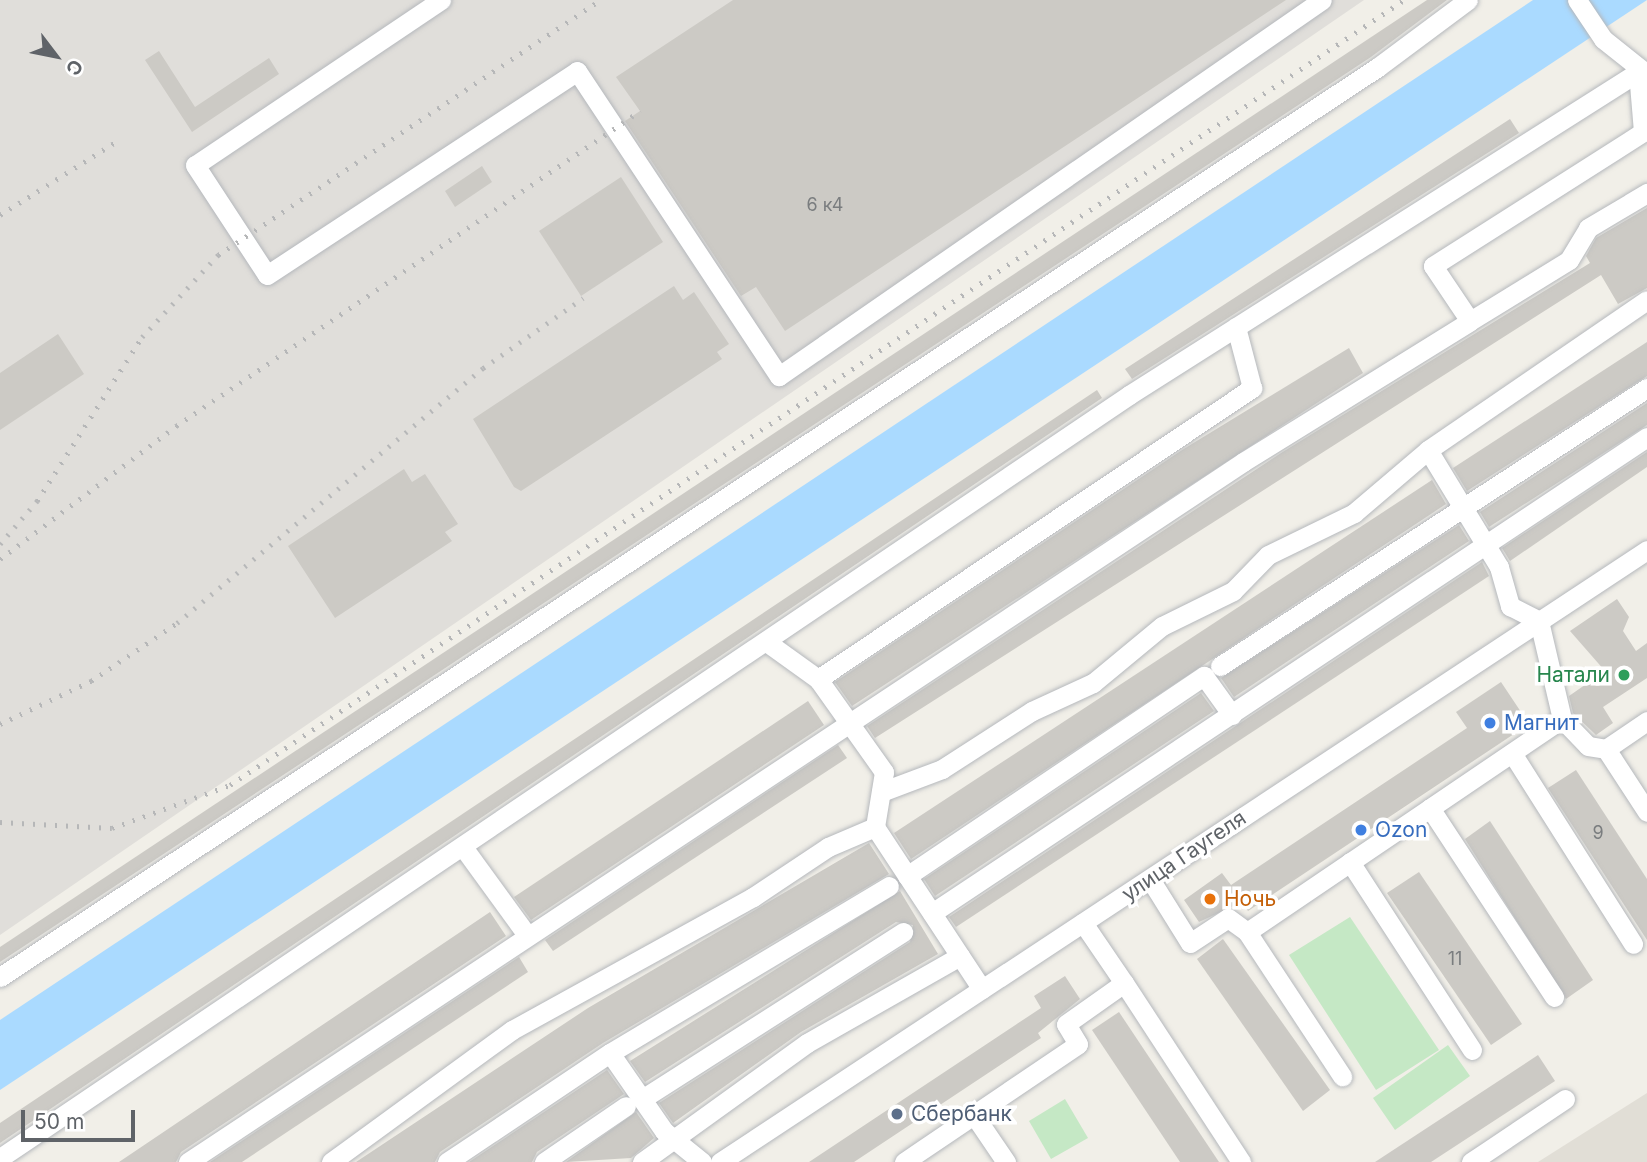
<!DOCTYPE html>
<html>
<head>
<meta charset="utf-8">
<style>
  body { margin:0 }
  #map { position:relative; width:1647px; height:1162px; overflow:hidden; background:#f1efe8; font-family:Inter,sans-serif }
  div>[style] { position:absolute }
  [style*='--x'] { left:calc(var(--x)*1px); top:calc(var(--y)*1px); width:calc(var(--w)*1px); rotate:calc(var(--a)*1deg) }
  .industrial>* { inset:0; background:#e0deda }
  .education>* { inset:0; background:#e1ded6 }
  .green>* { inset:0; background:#c5e8c5 }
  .water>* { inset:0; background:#aadaff }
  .building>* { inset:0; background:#cccac5 }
  .roads { filter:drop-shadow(0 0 2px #b5b8bc) drop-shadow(0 0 2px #b5b8bc) }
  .minor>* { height:19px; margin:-9.5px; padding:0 9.5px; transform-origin:9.5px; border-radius:9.5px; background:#fff }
  .rail>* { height:4.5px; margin-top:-2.25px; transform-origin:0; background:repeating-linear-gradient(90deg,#b6b7b8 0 2px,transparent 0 11px) }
  .dots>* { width:19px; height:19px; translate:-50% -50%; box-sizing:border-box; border:4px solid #fff; border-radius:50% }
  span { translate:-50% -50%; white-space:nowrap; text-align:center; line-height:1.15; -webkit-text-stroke:7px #fff; paint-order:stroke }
  .number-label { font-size:18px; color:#7a7d7f }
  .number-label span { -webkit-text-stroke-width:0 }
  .leisure-label { font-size:21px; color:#27864d }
  .right { translate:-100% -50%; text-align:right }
  .shop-label { font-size:21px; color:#366cbe }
  .left { translate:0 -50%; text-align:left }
  .street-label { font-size:21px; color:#5f6368 }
  .food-label { font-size:21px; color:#c56008 }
  .service-label { font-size:21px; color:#4e5e75 }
  .north { position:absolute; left:21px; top:21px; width:70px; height:70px; -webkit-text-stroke:5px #fff; paint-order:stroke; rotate:122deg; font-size:19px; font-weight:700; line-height:28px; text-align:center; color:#5f6368 }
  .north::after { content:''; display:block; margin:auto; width:24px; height:32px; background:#5f6368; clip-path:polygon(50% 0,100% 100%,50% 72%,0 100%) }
  .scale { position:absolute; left:21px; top:1110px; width:114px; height:32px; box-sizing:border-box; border:4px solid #5f6368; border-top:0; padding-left:9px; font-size:21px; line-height:24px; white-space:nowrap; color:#5f6368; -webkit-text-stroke:5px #fff; paint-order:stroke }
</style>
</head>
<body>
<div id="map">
  <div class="industrial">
    <div style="clip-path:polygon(0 0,1364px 0,0 935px)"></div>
  </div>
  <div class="education">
    <div style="clip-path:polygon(1647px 1093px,1647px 1162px,1538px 1162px)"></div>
  </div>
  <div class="green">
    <div style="clip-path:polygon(1350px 917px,1439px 1050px,1376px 1090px,1289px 955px)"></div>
    <div style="clip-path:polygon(1448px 1045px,1470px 1076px,1395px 1130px,1373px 1098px)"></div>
    <div style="clip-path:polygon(1065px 1099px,1088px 1138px,1051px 1159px,1029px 1121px)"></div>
  </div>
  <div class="water">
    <div style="clip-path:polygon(1533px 0,1647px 0,0 1090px,0 1020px)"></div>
  </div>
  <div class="building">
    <div style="clip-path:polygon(733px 0,1286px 0,785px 331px,756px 287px,741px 296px,625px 121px,640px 111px,616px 77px)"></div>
    <div style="clip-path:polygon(1427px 0,1447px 0,1371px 57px,0 962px,0 947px)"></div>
    <div style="clip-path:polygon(159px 51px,195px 107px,269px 58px,279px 74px,192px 132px,145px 60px)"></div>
    <div style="clip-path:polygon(1510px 119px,1519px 133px,1132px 379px,1125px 369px)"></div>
    <div style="clip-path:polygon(482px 166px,492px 182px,455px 207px,445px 191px)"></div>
    <div style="clip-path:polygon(621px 177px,663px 242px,581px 296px,539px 231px)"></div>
    <div style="clip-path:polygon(1647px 208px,1647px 288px,1618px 304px,1601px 275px,875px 738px,867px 726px,1281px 453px,1590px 263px,1586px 256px,1596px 238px)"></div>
    <div style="clip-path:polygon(674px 286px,683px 300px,694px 292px,729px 344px,717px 352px,722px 359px,521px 491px,514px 487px,473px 419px)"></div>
    <div style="clip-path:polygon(58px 334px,84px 374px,0 430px,0 373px)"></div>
    <div style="clip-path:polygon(1647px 342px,1647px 376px,1467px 491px,1453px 468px)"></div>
    <div style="clip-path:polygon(1349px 348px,1363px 373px,852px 706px,835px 682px,1182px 450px)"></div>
    <div style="clip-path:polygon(1097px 390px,1102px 398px,0 1143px,0 1123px)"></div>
    <div style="clip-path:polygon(1647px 403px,1647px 425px,1489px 527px,1480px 512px)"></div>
    <div style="clip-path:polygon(1647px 452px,1647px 467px,1510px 561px,1502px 548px)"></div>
    <div style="clip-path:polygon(404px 469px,412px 482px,425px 474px,458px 524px,445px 532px,452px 541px,335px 618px,288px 546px)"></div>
    <div style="clip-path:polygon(1432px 480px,1446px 504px,911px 859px,894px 833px)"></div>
    <div style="clip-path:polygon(1459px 525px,1469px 541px,1234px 697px,1221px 678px)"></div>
    <div style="clip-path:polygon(1482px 562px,1489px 576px,956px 927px,949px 917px)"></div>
    <div style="clip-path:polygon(1617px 599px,1629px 617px,1623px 631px,1636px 651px,1647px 643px,1647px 678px,1603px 707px,1613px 723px,1596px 735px,1573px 713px,1569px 696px,1605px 671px,1570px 631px)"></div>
    <div style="clip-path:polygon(1501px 682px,1529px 724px,1248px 911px,1242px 902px,1199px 922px,1184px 900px,1222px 873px,1231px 885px,1467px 728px,1456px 712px)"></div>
    <div style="clip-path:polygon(1201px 693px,1214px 711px,935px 896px,924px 879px)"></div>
    <div style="clip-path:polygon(808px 701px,824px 725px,531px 920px,514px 897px)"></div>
    <div style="clip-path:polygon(838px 745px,847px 758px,553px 951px,545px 940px)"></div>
    <div style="clip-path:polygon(1576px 770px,1647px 879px,1647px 940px,1548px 788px)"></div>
    <div style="clip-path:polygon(1490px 821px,1593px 980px,1566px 999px,1465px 839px)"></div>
    <div style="clip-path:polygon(869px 843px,889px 874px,603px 1043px,440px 1152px,435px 1162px,356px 1162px,588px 1008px)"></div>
    <div style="clip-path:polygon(1419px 872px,1522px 1024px,1491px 1045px,1387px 893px)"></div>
    <div style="clip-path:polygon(900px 891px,938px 954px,801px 1032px,673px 1123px,659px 1103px,910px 942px,913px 925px,896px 922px,645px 1082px,630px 1061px)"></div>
    <div style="clip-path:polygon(490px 912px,506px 936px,181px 1152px,176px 1162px,119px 1162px)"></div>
    <div style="clip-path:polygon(1223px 939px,1330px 1090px,1303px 1111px,1197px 959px)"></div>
    <div style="clip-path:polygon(519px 957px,528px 972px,242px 1162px,210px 1162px)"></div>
    <div style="clip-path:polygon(1065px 976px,1080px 999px,1038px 1033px,1041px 1038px,854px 1162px,809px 1162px,1041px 1008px,1034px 996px)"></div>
    <div style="clip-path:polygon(1119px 1012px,1219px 1162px,1180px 1162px,1092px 1030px)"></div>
    <div style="clip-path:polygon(1538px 1055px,1555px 1081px,1431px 1162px,1375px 1162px)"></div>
    <div style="clip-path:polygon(607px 1070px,624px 1094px,537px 1152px,532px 1162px,469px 1162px)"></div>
    <div style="clip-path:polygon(636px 1112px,654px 1138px,631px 1158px,566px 1162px)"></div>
  </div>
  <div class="roads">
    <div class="minor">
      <div style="--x:441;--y:0;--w:296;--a:146.1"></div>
      <div style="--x:195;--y:165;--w:131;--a:56.8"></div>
      <div style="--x:267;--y:275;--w:371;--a:-33.3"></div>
      <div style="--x:577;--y:71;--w:366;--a:56.5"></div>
      <div style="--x:779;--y:376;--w:660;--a:-34.7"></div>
      <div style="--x:1577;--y:0;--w:47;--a:56.3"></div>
      <div style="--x:1603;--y:39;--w:56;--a:38.5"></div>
      <div style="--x:1428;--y:450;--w:265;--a:-34.4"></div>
      <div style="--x:768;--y:643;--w:62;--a:35.8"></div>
      <div style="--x:818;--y:679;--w:523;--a:-33.84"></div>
      <div style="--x:1252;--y:388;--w:63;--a:-104.7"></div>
      <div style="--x:1220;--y:666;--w:510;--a:-33.07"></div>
      <div style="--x:818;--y:679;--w:114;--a:54.6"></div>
      <div style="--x:884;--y:772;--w:56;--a:99.3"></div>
      <div style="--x:875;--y:827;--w:194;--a:56.6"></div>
      <div style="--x:1647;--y:721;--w:50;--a:145.7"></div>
      <div style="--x:1606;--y:749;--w:75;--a:56.9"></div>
      <div style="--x:1512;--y:753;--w:226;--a:57.6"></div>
      <div style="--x:881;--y:792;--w:65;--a:-20.7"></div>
      <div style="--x:942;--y:769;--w:107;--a:-32.8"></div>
      <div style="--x:1032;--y:711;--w:67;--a:-24.7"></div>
      <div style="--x:1093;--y:683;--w:89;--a:-39.6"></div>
      <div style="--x:1162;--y:626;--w:79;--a:-26.2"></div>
      <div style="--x:1233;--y:591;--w:50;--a:-45.8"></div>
      <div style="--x:1268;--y:555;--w:96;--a:-26"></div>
      <div style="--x:1354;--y:513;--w:97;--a:-40.4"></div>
      <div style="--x:1428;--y:450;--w:137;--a:58.7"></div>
      <div style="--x:1499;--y:567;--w:41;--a:74.2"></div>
      <div style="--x:1510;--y:606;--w:33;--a:27"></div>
      <div style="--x:1539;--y:621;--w:101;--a:76.8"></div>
      <div style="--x:1562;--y:719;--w:37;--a:46"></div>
      <div style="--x:1588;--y:746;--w:18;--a:9"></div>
      <div style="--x:1430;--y:808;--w:226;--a:56.7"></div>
      <div style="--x:463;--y:847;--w:109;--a:54"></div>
      <div style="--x:1350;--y:862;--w:224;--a:57"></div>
      <div style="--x:907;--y:876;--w:358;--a:-34"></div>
      <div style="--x:1204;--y:676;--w:48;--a:54.3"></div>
      <div style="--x:1150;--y:879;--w:75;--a:58"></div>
      <div style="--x:1190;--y:943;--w:45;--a:-33.3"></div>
      <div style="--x:1228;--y:918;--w:24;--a:36"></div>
      <div style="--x:1247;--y:932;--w:380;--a:-34.1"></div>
      <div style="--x:932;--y:913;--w:859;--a:-33.65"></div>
      <div style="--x:1247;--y:932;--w:173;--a:56.6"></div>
      <div style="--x:0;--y:977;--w:1651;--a:-33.44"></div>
      <div style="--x:1378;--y:67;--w:112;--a:-36.7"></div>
      <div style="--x:1124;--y:983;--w:214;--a:56.8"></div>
      <div style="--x:610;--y:1053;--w:325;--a:-30.9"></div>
      <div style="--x:642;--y:1099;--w:310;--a:-32.6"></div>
      <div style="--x:974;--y:1115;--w:57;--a:55.8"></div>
      <div style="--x:0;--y:1158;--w:1363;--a:-34.05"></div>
      <div style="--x:1129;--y:395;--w:603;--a:-32.4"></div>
      <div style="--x:1638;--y:72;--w:60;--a:85.2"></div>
      <div style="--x:1643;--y:132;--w:249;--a:147.5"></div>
      <div style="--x:1433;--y:266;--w:66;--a:56.1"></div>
      <div style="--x:1470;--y:321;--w:116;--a:-31.6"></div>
      <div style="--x:1569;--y:260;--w:37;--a:-59"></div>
      <div style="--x:1588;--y:228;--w:69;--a:-30.7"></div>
      <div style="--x:188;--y:1162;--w:1266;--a:-33.56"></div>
      <div style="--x:1243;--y:462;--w:267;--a:-31.8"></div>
      <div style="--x:331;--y:1162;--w:224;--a:-36.1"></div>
      <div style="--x:512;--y:1030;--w:275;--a:-28.9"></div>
      <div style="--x:753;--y:897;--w:90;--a:-33.7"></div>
      <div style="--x:828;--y:847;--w:51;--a:-23.1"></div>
      <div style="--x:447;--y:1162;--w:196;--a:-33.8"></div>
      <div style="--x:610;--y:1053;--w:95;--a:55.3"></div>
      <div style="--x:664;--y:1131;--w:49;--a:39.2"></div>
      <div style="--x:544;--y:1162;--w:99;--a:-34.3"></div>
      <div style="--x:642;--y:1162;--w:203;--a:-35.8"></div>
      <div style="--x:807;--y:1043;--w:176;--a:-29.6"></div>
      <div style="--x:720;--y:1162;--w:1111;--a:-33.43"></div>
      <div style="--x:904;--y:1162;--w:210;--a:-34.1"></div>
      <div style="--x:1078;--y:1044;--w:23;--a:-121"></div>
      <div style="--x:1066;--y:1024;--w:71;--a:-35.3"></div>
      <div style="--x:1124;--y:983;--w:73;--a:-124.3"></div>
      <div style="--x:1471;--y:1162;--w:113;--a:-33.8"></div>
    </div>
  </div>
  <div class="rail">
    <div style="--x:0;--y:215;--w:135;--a:-32.3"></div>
    <div style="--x:0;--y:544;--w:57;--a:-49.3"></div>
    <div style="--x:37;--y:501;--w:195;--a:-57.4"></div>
    <div style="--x:142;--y:337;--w:112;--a:-47.2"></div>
    <div style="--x:218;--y:255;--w:459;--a:-33.7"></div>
    <div style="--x:0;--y:559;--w:221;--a:-37.1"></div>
    <div style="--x:176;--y:426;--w:561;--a:-34.17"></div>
    <div style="--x:0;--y:724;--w:101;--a:-25.3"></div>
    <div style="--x:91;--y:681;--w:104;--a:-34"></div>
    <div style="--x:177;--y:623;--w:398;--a:-39.8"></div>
    <div style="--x:483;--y:368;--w:122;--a:-35"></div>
    <div style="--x:0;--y:822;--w:112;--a:3.1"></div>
    <div style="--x:112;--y:828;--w:126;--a:-20"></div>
    <div style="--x:230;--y:785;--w:1412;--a:-33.77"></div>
  </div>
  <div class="dots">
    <div style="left:1624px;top:675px;background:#2e9e5b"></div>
    <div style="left:1490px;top:723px;background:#3f7fe0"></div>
    <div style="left:1361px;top:830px;background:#3f7fe0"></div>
    <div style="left:1210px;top:899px;background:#e8710a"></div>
    <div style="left:897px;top:1114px;background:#5c6f8a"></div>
  </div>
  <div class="number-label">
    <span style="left:825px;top:205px">6 к4</span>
    <span style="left:1598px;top:833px">9</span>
    <span style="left:1455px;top:959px">11</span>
  </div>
  <div class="leisure-label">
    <span class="right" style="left:1610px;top:675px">Натали</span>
  </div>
  <div class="shop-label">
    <span class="left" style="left:1504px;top:723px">Магнит</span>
    <span class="left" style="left:1375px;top:830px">Ozon</span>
  </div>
  <div class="street-label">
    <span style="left:1184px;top:856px;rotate:-34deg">улица Гаугеля</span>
  </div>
  <div class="food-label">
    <span class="left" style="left:1224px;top:899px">Ночь</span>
  </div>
  <div class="service-label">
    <span class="left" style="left:911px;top:1114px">Сбербанк</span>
  </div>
  <div class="north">С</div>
  <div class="scale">50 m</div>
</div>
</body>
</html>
